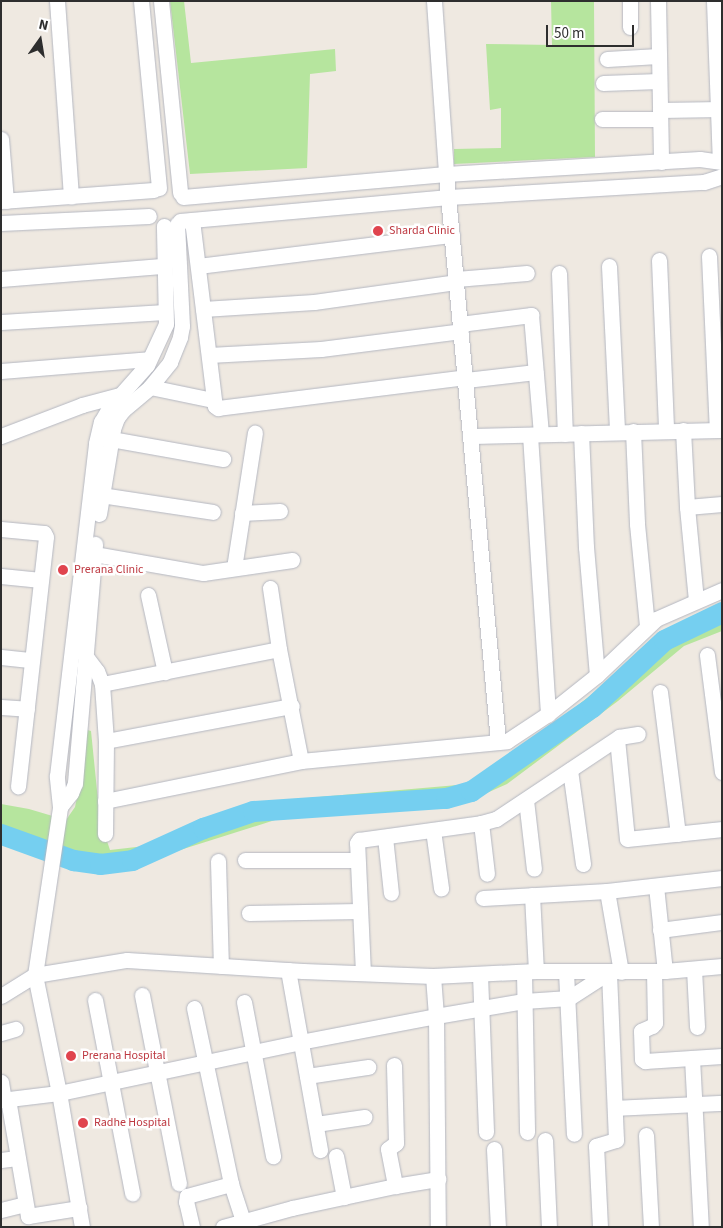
<!DOCTYPE html>
<html>
<head>
<meta charset="utf-8">
<style>
  body { margin:0 }
  #map { position:relative; width:723px; height:1228px; overflow:hidden; background:#efe9e1; font-family:"Source Sans 3",sans-serif }
  div>[style] { position:absolute }
  [style*='--x'] { left:calc(var(--x)*1px); top:calc(var(--y)*1px); width:calc(var(--w)*1px); rotate:calc(var(--a)*1deg) }
  .green>* { inset:0; background:#b6e59e }
  .river>* { height:21px; margin:-10.5px; padding:0 10.5px; transform-origin:10.5px; border-radius:10.5px; background:#75cff0 }
  .roads { filter:drop-shadow(0 0 1px #b4b7c1) drop-shadow(0 0 1px #b4b7c1) }
  .minor>* { height:15px; margin:-7.5px; padding:0 7.5px; transform-origin:7.5px; border-radius:7.5px; background:#fff }
  .dots>* { width:14px; height:14px; translate:-50% -50%; box-sizing:border-box; border:2px solid #fff; border-radius:50% }
  span { translate:-50% -50%; white-space:nowrap; text-align:center; line-height:1.15; -webkit-text-stroke:5px #fff; paint-order:stroke }
  .health-label { font-size:12px; color:#be3a42 }
  .left { translate:0 -50%; text-align:left }
  .frame { position:absolute; inset:0; border:2px solid #2e2e2e; pointer-events:none }
  .north { position:absolute; left:15px; top:15px; width:50px; height:50px; -webkit-text-stroke:4px #fff; paint-order:stroke; rotate:13deg; font-size:14px; font-weight:700; line-height:20px; text-align:center; color:#2e2e2e }
  .north::after { content:''; display:block; margin:auto; width:18px; height:22px; background:#2e2e2e; clip-path:polygon(50% 0,100% 100%,50% 72%,0 100%) }
  .scale { position:absolute; left:546px; top:25px; width:88px; height:22px; box-sizing:border-box; border:2px solid #2e2e2e; border-top:0; padding-left:6px; font-size:15px; line-height:18px; white-space:nowrap; color:#2e2e2e; -webkit-text-stroke:4px #fff; paint-order:stroke }
</style>
</head>
<body>
<div id="map">
  <div class="green">
    <div style="clip-path:polygon(170px 1px,184px 1px,191px 63px,335px 49px,336px 71px,310px 74px,307px 168px,190px 174px)"></div>
    <div style="clip-path:polygon(551px 1px,594px 1px,595px 157px,454px 164px,454px 149px,501px 148px,501px 108px,490px 110px,486px 44px,552px 45px)"></div>
    <div style="clip-path:polygon(722px 604px,722px 631px,684px 646px,618px 701px,507px 784px,462px 804px,275px 820px,139px 863px,106px 869px,65px 863px,1px 844px,1px 804px,29px 809px,66px 820px,75px 807px,81px 778px,84px 729px,91px 731px,100px 820px,110px 850px,145px 846px,252px 808px,296px 799px,469px 784px,557px 722px,671px 631px)"></div>
  </div>
  <div class="river">
    <div style="--x:1;--y:834;--w:77;--a:19.9"></div>
    <div style="--x:73;--y:860;--w:27;--a:8"></div>
    <div style="--x:100;--y:864;--w:32;--a:-7"></div>
    <div style="--x:132;--y:860;--w:78;--a:-24.3"></div>
    <div style="--x:203;--y:828;--w:53;--a:-18.8"></div>
    <div style="--x:253;--y:811;--w:193;--a:-3.9"></div>
    <div style="--x:446;--y:798;--w:26;--a:-16"></div>
    <div style="--x:471;--y:791;--w:147;--a:-34.8"></div>
    <div style="--x:592;--y:707;--w:98;--a:-42.9"></div>
    <div style="--x:664;--y:640;--w:64;--a:-25.8"></div>
  </div>
  <div class="roads">
    <div class="minor">
      <div style="--x:57;--y:1;--w:196;--a:85.9"></div>
      <div style="--x:141;--y:1;--w:188;--a:84.5"></div>
      <div style="--x:161;--y:1;--w:193;--a:84.3"></div>
      <div style="--x:434;--y:1;--w:173;--a:86"></div>
      <div style="--x:446;--y:174;--w:569;--a:84.76"></div>
      <div style="--x:630;--y:1;--w:26;--a:90"></div>
      <div style="--x:658;--y:1;--w:161;--a:88.9"></div>
      <div style="--x:714;--y:1;--w:160;--a:87.9"></div>
      <div style="--x:607;--y:59;--w:51;--a:-3.4"></div>
      <div style="--x:603;--y:83;--w:56;--a:-2"></div>
      <div style="--x:660;--y:110;--w:62;--a:-0.9"></div>
      <div style="--x:602;--y:119;--w:58;--a:0"></div>
      <div style="--x:1;--y:139;--w:62;--a:85.4"></div>
      <div style="--x:183;--y:197;--w:264;--a:-5"></div>
      <div style="--x:446;--y:174;--w:254;--a:-3.4"></div>
      <div style="--x:700;--y:159;--w:22;--a:8"></div>
      <div style="--x:1;--y:201;--w:153;--a:-4.1"></div>
      <div style="--x:192;--y:220;--w:187;--a:83"></div>
      <div style="--x:215;--y:406;--w:4;--a:34"></div>
      <div style="--x:218;--y:408;--w:250;--a:-7.1"></div>
      <div style="--x:180;--y:221;--w:270;--a:-5.1"></div>
      <div style="--x:449;--y:197;--w:255;--a:-3.4"></div>
      <div style="--x:704;--y:182;--w:19;--a:-18"></div>
      <div style="--x:1;--y:223;--w:148;--a:-2.7"></div>
      <div style="--x:709;--y:256;--w:174;--a:87.4"></div>
      <div style="--x:659;--y:260;--w:170;--a:87.6"></div>
      <div style="--x:198;--y:266;--w:256;--a:-7"></div>
      <div style="--x:609;--y:266;--w:166;--a:87.2"></div>
      <div style="--x:559;--y:273;--w:161;--a:87.9"></div>
      <div style="--x:1;--y:279;--w:164;--a:-4.6"></div>
      <div style="--x:456;--y:279;--w:71;--a:-4.8"></div>
      <div style="--x:203;--y:309;--w:111;--a:-3.6"></div>
      <div style="--x:314;--y:302;--w:143;--a:-8"></div>
      <div style="--x:1;--y:322;--w:164;--a:-3.5"></div>
      <div style="--x:460;--y:324;--w:72;--a:-7.2"></div>
      <div style="--x:531;--y:315;--w:119;--a:85.2"></div>
      <div style="--x:209;--y:355;--w:112;--a:-3.1"></div>
      <div style="--x:321;--y:349;--w:141;--a:-7.3"></div>
      <div style="--x:1;--y:371;--w:148;--a:-4.6"></div>
      <div style="--x:466;--y:380;--w:70;--a:-6.5"></div>
      <div style="--x:150;--y:387;--w:64;--a:11.7"></div>
      <div style="--x:683;--y:430;--w:77;--a:87"></div>
      <div style="--x:687;--y:507;--w:94;--a:84.5"></div>
      <div style="--x:633;--y:431;--w:93;--a:87.5"></div>
      <div style="--x:637;--y:524;--w:102;--a:84.4"></div>
      <div style="--x:581;--y:433;--w:114;--a:87.5"></div>
      <div style="--x:586;--y:547;--w:128;--a:85.1"></div>
      <div style="--x:530;--y:435;--w:280;--a:86.3"></div>
      <div style="--x:1;--y:436;--w:87;--a:-20.9"></div>
      <div style="--x:82;--y:405;--w:38;--a:-15"></div>
      <div style="--x:470;--y:436;--w:252;--a:-1.4"></div>
      <div style="--x:111;--y:439;--w:114;--a:10.1"></div>
      <div style="--x:101;--y:495;--w:113;--a:8.6"></div>
      <div style="--x:687;--y:507;--w:35;--a:-5"></div>
      <div style="--x:242;--y:513;--w:38;--a:-3"></div>
      <div style="--x:99;--y:514;--w:86;--a:-80.6"></div>
      <div style="--x:113;--y:429;--w:12;--a:-70"></div>
      <div style="--x:117;--y:418;--w:10;--a:-53"></div>
      <div style="--x:123;--y:410;--w:35;--a:-40"></div>
      <div style="--x:150;--y:387;--w:32;--a:-51"></div>
      <div style="--x:170;--y:362;--w:27;--a:-68"></div>
      <div style="--x:180;--y:337;--w:11;--a:-80"></div>
      <div style="--x:182;--y:326;--w:102;--a:-92.8"></div>
      <div style="--x:1;--y:529;--w:43;--a:5.3"></div>
      <div style="--x:44;--y:533;--w:4;--a:63"></div>
      <div style="--x:46;--y:537;--w:251;--a:96.4"></div>
      <div style="--x:94;--y:554;--w:111;--a:9.9"></div>
      <div style="--x:203;--y:573;--w:90;--a:-8.3"></div>
      <div style="--x:234;--y:568;--w:137;--a:-81.2"></div>
      <div style="--x:1;--y:576;--w:40;--a:5.7"></div>
      <div style="--x:270;--y:588;--w:62;--a:81.6"></div>
      <div style="--x:279;--y:649;--w:114;--a:78.9"></div>
      <div style="--x:148;--y:595;--w:79;--a:77.6"></div>
      <div style="--x:84;--y:654;--w:21;--a:53"></div>
      <div style="--x:97;--y:671;--w:14;--a:69"></div>
      <div style="--x:102;--y:684;--w:57;--a:86"></div>
      <div style="--x:106;--y:741;--w:93;--a:90.6"></div>
      <div style="--x:707;--y:655;--w:118;--a:82.7"></div>
      <div style="--x:1;--y:657;--w:31;--a:6"></div>
      <div style="--x:102;--y:684;--w:180;--a:-11.2"></div>
      <div style="--x:660;--y:692;--w:143;--a:82.8"></div>
      <div style="--x:1;--y:707;--w:26;--a:4"></div>
      <div style="--x:617;--y:739;--w:100;--a:84.3"></div>
      <div style="--x:627;--y:839;--w:96;--a:-6"></div>
      <div style="--x:106;--y:741;--w:189;--a:-10.7"></div>
      <div style="--x:570;--y:770;--w:95;--a:82.1"></div>
      <div style="--x:526;--y:800;--w:69;--a:83.4"></div>
      <div style="--x:105;--y:801;--w:200;--a:-11.5"></div>
      <div style="--x:301;--y:761;--w:207;--a:-5.5"></div>
      <div style="--x:507;--y:741;--w:49;--a:-33.4"></div>
      <div style="--x:548;--y:714;--w:63;--a:-38.5"></div>
      <div style="--x:597;--y:675;--w:81;--a:-43.5"></div>
      <div style="--x:656;--y:619;--w:72;--a:-23.7"></div>
      <div style="--x:60;--y:807;--w:18;--a:-52"></div>
      <div style="--x:71;--y:793;--w:11;--a:-68"></div>
      <div style="--x:75;--y:783;--w:240;--a:-85.2"></div>
      <div style="--x:481;--y:823;--w:51;--a:83.3"></div>
      <div style="--x:433;--y:830;--w:59;--a:82.1"></div>
      <div style="--x:385;--y:837;--w:56;--a:83.9"></div>
      <div style="--x:245;--y:860;--w:112;--a:0"></div>
      <div style="--x:218;--y:861;--w:105;--a:88.4"></div>
      <div style="--x:656;--y:886;--w:85;--a:84"></div>
      <div style="--x:607;--y:891;--w:82;--a:80.2"></div>
      <div style="--x:532;--y:895;--w:76;--a:87"></div>
      <div style="--x:483;--y:898;--w:124;--a:-3.2"></div>
      <div style="--x:607;--y:891;--w:116;--a:-6.4"></div>
      <div style="--x:249;--y:913;--w:110;--a:-1"></div>
      <div style="--x:660;--y:930;--w:63;--a:-7.4"></div>
      <div style="--x:694;--y:969;--w:58;--a:87"></div>
      <div style="--x:288;--y:970;--w:183;--a:79.9"></div>
      <div style="--x:654;--y:971;--w:52;--a:88.9"></div>
      <div style="--x:655;--y:1023;--w:4;--a:135"></div>
      <div style="--x:652;--y:1026;--w:12;--a:156"></div>
      <div style="--x:641;--y:1031;--w:28;--a:88"></div>
      <div style="--x:642;--y:1059;--w:4;--a:34"></div>
      <div style="--x:645;--y:1061;--w:77;--a:-3.7"></div>
      <div style="--x:566;--y:972;--w:162;--a:87.2"></div>
      <div style="--x:363;--y:973;--w:130;--a:-92.6"></div>
      <div style="--x:357;--y:843;--w:4;--a:-56"></div>
      <div style="--x:359;--y:840;--w:123;--a:-7.9"></div>
      <div style="--x:481;--y:823;--w:16;--a:-15"></div>
      <div style="--x:496;--y:819;--w:148;--a:-33.7"></div>
      <div style="--x:619;--y:737;--w:19;--a:-9"></div>
      <div style="--x:524;--y:973;--w:159;--a:88.9"></div>
      <div style="--x:480;--y:975;--w:157;--a:87.8"></div>
      <div style="--x:433;--y:976;--w:40;--a:85.7"></div>
      <div style="--x:436;--y:1016;--w:211;--a:89.5"></div>
      <div style="--x:142;--y:995;--w:192;--a:78.9"></div>
      <div style="--x:1;--y:996;--w:40;--a:-32"></div>
      <div style="--x:35;--y:975;--w:93;--a:-9.3"></div>
      <div style="--x:127;--y:960;--w:176;--a:3.6"></div>
      <div style="--x:303;--y:971;--w:130;--a:2.2"></div>
      <div style="--x:433;--y:976;--w:103;--a:-2.8"></div>
      <div style="--x:536;--y:971;--w:129;--a:0"></div>
      <div style="--x:665;--y:971;--w:57;--a:-5"></div>
      <div style="--x:95;--y:1000;--w:197;--a:79.1"></div>
      <div style="--x:244;--y:1002;--w:157;--a:79.3"></div>
      <div style="--x:194;--y:1008;--w:180;--a:78.1"></div>
      <div style="--x:231;--y:1184;--w:40;--a:72"></div>
      <div style="--x:1;--y:1033;--w:15;--a:-16"></div>
      <div style="--x:692;--y:1058;--w:169;--a:87"></div>
      <div style="--x:394;--y:1065;--w:78;--a:88.5"></div>
      <div style="--x:396;--y:1143;--w:10;--a:143"></div>
      <div style="--x:388;--y:1149;--w:38;--a:79"></div>
      <div style="--x:307;--y:1076;--w:62;--a:-8.4"></div>
      <div style="--x:1;--y:1082;--w:18;--a:81"></div>
      <div style="--x:8;--y:1099;--w:119;--a:80.3"></div>
      <div style="--x:28;--y:1216;--w:52;--a:-8.9"></div>
      <div style="--x:1;--y:1100;--w:58;--a:-6.9"></div>
      <div style="--x:59;--y:1093;--w:246;--a:-11.9"></div>
      <div style="--x:300;--y:1042;--w:138;--a:-10.8"></div>
      <div style="--x:436;--y:1016;--w:89;--a:-9.7"></div>
      <div style="--x:524;--y:1001;--w:45;--a:-3.8"></div>
      <div style="--x:569;--y:998;--w:48;--a:-33"></div>
      <div style="--x:615;--y:1108;--w:107;--a:-2.7"></div>
      <div style="--x:316;--y:1124;--w:49;--a:-8.3"></div>
      <div style="--x:646;--y:1135;--w:92;--a:86.9"></div>
      <div style="--x:545;--y:1140;--w:87;--a:87.4"></div>
      <div style="--x:494;--y:1149;--w:78;--a:87.1"></div>
      <div style="--x:336;--y:1156;--w:42;--a:79"></div>
      <div style="--x:1;--y:1160;--w:16;--a:-7"></div>
      <div style="--x:1;--y:1210;--w:25;--a:-14"></div>
      <div style="--x:82;--y:1227;--w:136;--a:-99.7"></div>
      <div style="--x:59;--y:1093;--w:120;--a:-101.5"></div>
      <div style="--x:35;--y:975;--w:170;--a:-81.5"></div>
      <div style="--x:60;--y:807;--w:31;--a:-96"></div>
      <div style="--x:57;--y:776;--w:335;--a:-83.3"></div>
      <div style="--x:96;--y:443;--w:22;--a:-77"></div>
      <div style="--x:101;--y:422;--w:16;--a:-60"></div>
      <div style="--x:109;--y:408;--w:57;--a:-48.5"></div>
      <div style="--x:147;--y:365;--w:45;--a:-65.1"></div>
      <div style="--x:166;--y:324;--w:98;--a:-91.2"></div>
      <div style="--x:192;--y:1227;--w:26;--a:-103"></div>
      <div style="--x:186;--y:1202;--w:6;--a:-81"></div>
      <div style="--x:187;--y:1196;--w:46;--a:-15.3"></div>
      <div style="--x:223;--y:1227;--w:72;--a:-15.4"></div>
      <div style="--x:292;--y:1208;--w:105;--a:-12.1"></div>
      <div style="--x:395;--y:1186;--w:44;--a:-9.2"></div>
      <div style="--x:600;--y:1227;--w:81;--a:-92.8"></div>
      <div style="--x:596;--y:1146;--w:21;--a:-17"></div>
      <div style="--x:616;--y:1140;--w:168;--a:-92.4"></div>
    </div>
  </div>
  <div class="dots">
    <div style="left:378px;top:231px;background:#e0444e"></div>
    <div style="left:63px;top:570px;background:#e0444e"></div>
    <div style="left:71px;top:1056px;background:#e0444e"></div>
    <div style="left:83px;top:1123px;background:#e0444e"></div>
  </div>
  <div class="health-label">
    <span class="left" style="left:389px;top:231px">Sharda Clinic</span>
    <span class="left" style="left:74px;top:570px">Prerana Clinic</span>
    <span class="left" style="left:82px;top:1056px">Prerana Hospital</span>
    <span class="left" style="left:94px;top:1123px">Radhe Hospital</span>
  </div>
  <div class="frame"></div>
  <div class="north">N</div>
  <div class="scale">50 m</div>
</div>
</body>
</html>
